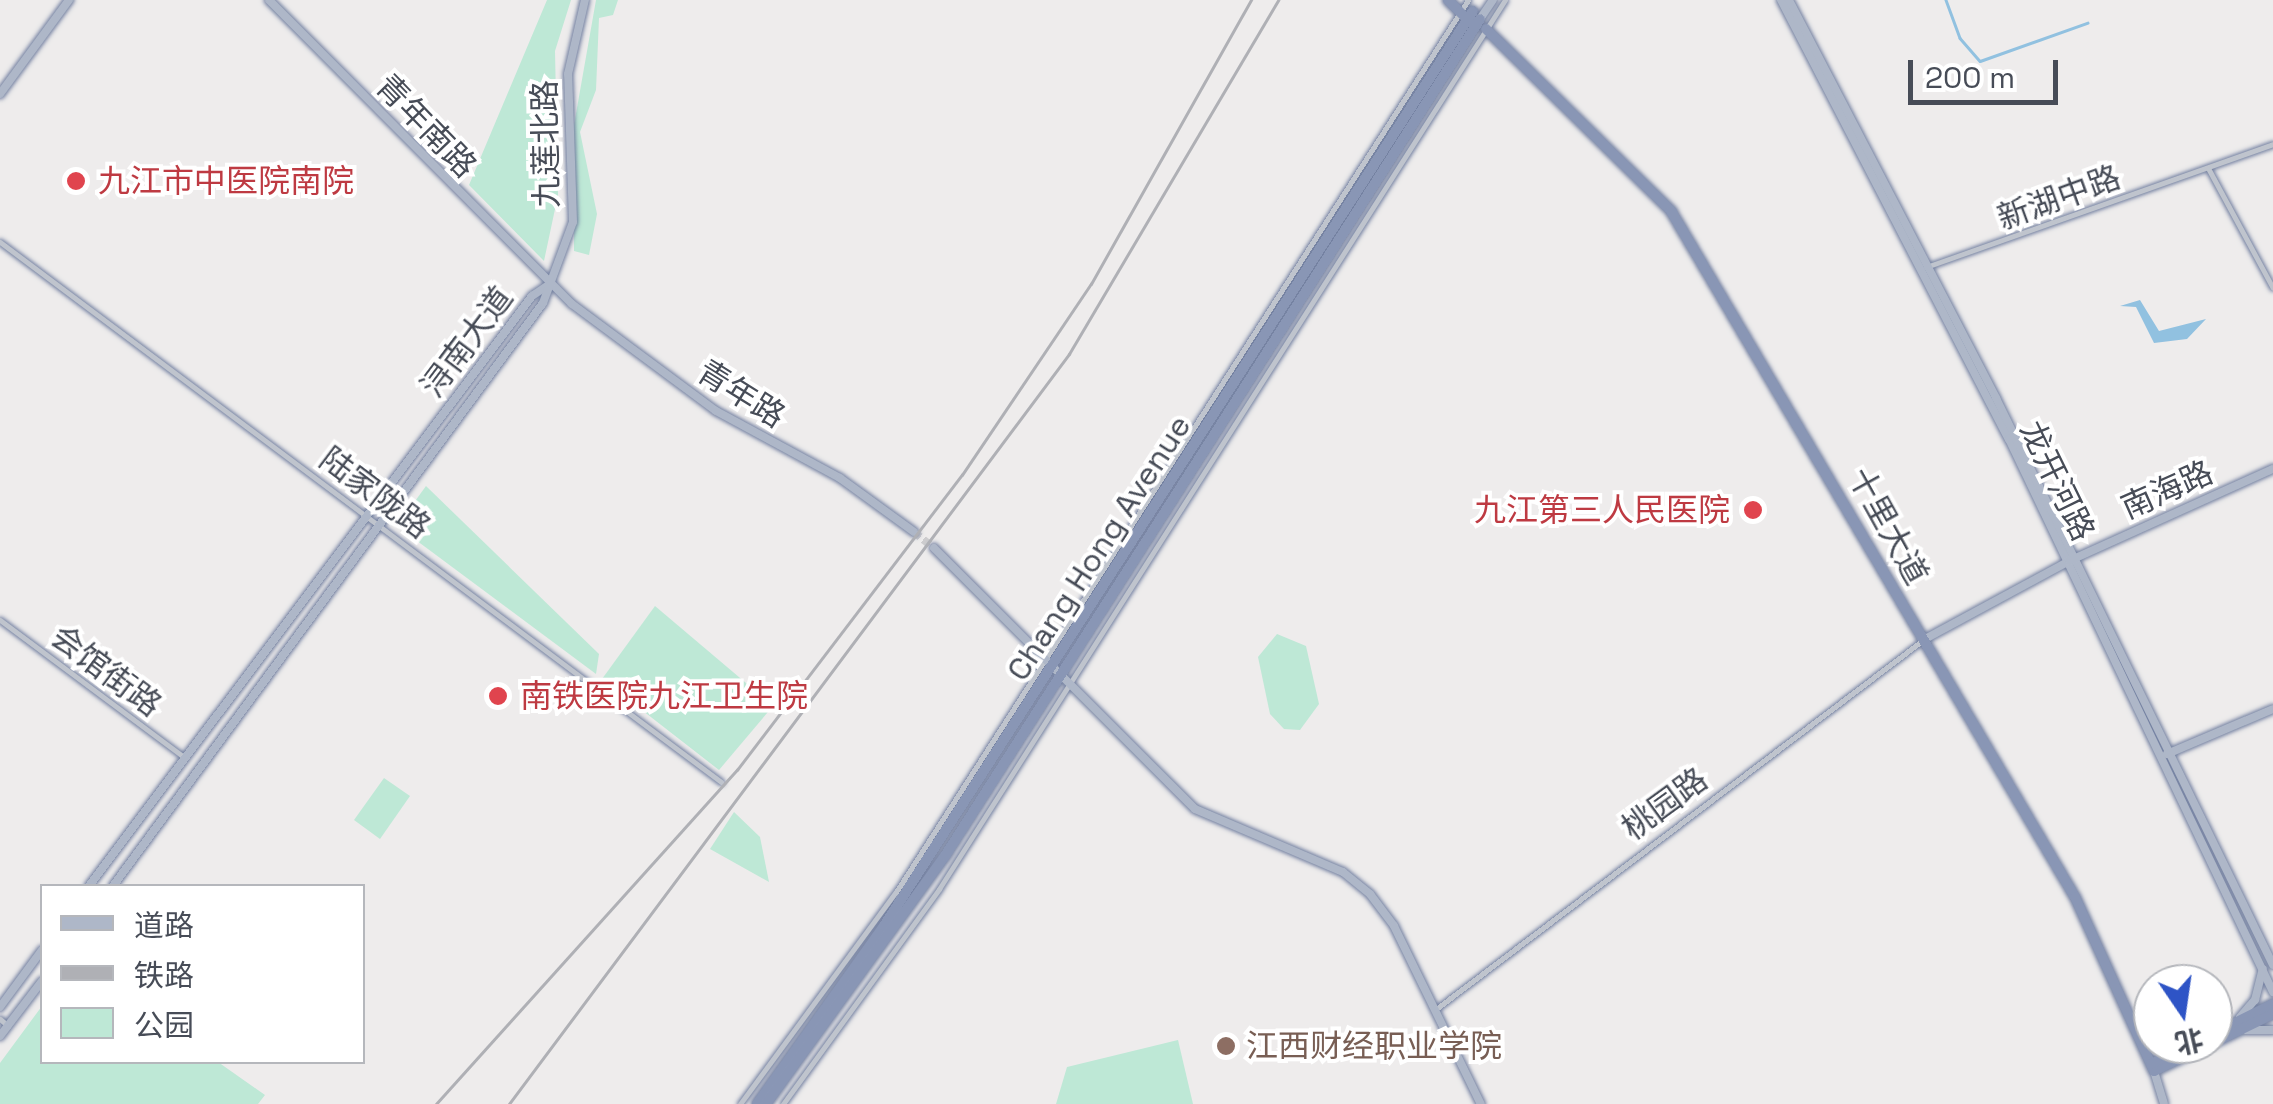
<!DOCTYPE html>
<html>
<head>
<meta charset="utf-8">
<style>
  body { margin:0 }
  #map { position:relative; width:2273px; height:1104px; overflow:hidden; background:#eeecec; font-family:"Space Grotesk","Noto Sans SC",sans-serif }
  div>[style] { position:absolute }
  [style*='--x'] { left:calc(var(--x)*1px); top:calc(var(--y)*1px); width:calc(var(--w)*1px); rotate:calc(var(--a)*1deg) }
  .green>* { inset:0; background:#bee8d6 }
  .water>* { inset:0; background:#91c1e0 }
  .stream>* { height:2.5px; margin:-1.25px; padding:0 1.25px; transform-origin:1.25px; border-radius:1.25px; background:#91c1e0 }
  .major-tunnel>* { height:8px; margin-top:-4px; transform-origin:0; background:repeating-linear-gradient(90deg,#cdccce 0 8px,transparent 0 12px) }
  .roads { filter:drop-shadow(0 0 2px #7481a1) drop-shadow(0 0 2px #7481a1) }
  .minor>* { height:5px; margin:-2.5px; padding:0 2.5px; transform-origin:2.5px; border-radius:2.5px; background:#bfc4cd }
  .major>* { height:8px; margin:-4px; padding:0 4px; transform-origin:4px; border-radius:4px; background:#aeb7c8 }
  .highway>* { height:10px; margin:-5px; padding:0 5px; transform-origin:5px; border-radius:5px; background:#8996b5 }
  .rail>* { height:2.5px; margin:-1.25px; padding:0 1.25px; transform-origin:1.25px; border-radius:1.25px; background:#afb0b5 }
  .dots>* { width:28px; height:28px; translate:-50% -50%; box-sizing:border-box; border:5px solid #fff; border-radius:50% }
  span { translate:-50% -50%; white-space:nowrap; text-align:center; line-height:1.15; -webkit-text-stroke:8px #fff; paint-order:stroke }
  .street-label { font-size:32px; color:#474c57 }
  .health-label { font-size:32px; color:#be3a42 }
  .left { translate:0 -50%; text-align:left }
  .right { translate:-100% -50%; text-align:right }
  .education-label { font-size:32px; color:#785e54 }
  .legend { position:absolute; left:40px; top:884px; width:325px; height:180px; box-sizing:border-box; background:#fff; border:2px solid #b5b7bc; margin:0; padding:12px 18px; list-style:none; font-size:30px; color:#474c57 }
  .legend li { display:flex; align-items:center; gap:20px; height:50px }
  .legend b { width:50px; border:2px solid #b5b7bc }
  .north { position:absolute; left:2133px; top:964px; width:100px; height:100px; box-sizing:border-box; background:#fff; border:2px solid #b5b7bc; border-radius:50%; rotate:167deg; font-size:28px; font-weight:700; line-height:40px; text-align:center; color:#474c57 }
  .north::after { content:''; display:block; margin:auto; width:35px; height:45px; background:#2e54c6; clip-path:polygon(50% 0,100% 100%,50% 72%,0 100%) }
  .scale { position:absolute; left:1908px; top:60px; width:150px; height:45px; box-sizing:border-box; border:5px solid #474c57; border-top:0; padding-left:12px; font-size:30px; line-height:35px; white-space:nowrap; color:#474c57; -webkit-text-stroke:8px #fff; paint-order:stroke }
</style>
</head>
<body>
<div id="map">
  <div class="green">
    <div style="clip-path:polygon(547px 0,571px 0,555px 51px,558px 195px,544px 261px,469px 185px)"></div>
    <div style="clip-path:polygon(596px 0,618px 0,613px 15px,599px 18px,596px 90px,580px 132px,597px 214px,589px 255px,574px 251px,574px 125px)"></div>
    <div style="clip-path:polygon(426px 486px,599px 654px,596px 674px,397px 526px)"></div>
    <div style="clip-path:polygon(655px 606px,773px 706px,719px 770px,602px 679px)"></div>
    <div style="clip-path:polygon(1277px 634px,1306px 646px,1319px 704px,1300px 730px,1284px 729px,1270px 714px,1258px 657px)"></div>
    <div style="clip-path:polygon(384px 778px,410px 796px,380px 839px,354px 820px)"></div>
    <div style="clip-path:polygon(734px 812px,760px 837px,769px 882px,710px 849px)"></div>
    <div style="clip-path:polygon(42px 1006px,42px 1062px,218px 1062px,265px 1095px,258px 1104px,0 1104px,0 1063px)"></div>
    <div style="clip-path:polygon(1178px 1040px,1193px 1104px,1056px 1104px,1067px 1067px)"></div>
  </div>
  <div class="water">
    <div style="clip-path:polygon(2140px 300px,2159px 331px,2206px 319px,2187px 339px,2154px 343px,2136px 307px,2120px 306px)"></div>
  </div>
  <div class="stream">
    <div style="--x:1946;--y:0;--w:40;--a:69.8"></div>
    <div style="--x:1960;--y:38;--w:30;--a:49"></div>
    <div style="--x:1980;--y:61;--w:114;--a:-19.6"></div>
  </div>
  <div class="major-tunnel">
    <div style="--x:914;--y:532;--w:26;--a:39"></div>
  </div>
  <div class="roads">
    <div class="minor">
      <div style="--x:2208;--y:168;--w:136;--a:61.6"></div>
      <div style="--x:0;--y:242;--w:901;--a:36.83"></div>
      <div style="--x:1926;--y:267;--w:368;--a:-19.5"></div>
      <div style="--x:0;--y:620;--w:231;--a:36.7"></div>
      <div style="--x:1436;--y:1009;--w:611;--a:-37.15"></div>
      <div style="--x:0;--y:1019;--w:11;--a:41"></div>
      <div style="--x:740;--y:1104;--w:263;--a:-53.7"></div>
      <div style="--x:896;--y:892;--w:1060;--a:-57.33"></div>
      <div style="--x:783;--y:1104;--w:266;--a:-54"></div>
      <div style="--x:939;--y:889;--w:1054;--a:-57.52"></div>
    </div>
    <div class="major">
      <div style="--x:269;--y:0;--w:429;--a:45.1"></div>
      <div style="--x:572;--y:304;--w:179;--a:36.6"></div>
      <div style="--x:716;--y:411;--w:141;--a:28.4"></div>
      <div style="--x:840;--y:478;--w:92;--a:36.1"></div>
      <div style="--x:1781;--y:0;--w:495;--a:62.6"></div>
      <div style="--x:2009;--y:439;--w:613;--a:64.48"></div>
      <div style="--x:1789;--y:0;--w:449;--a:62.5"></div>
      <div style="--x:1996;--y:398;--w:631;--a:63.96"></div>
      <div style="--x:1480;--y:19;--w:23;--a:-56"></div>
      <div style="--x:0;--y:94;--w:117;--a:-53.7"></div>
      <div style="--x:934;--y:548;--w:369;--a:45"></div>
      <div style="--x:1195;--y:809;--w:161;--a:23.1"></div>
      <div style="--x:1343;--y:872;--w:35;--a:39"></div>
      <div style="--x:1370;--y:894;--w:40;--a:53"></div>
      <div style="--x:1394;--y:926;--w:198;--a:64"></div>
      <div style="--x:1923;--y:640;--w:166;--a:-28.4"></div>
      <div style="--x:2069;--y:561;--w:224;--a:-24.3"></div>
      <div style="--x:2167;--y:754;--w:115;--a:-23"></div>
      <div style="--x:89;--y:886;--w:738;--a:-53.1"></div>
      <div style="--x:532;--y:296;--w:22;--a:-34"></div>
      <div style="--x:113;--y:886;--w:724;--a:-53.59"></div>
      <div style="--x:543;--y:303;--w:86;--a:-69.7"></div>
      <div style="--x:573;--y:222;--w:148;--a:-91.9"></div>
      <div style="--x:568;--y:74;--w:76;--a:-77.1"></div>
      <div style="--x:0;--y:1007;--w:71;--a:-53.6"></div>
      <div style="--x:2240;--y:1017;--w:23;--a:-49"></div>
      <div style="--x:2255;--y:1000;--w:32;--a:-76"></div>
      <div style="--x:2246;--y:1030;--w:27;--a:0"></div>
      <div style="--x:0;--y:1036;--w:69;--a:-52.6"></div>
      <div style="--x:2154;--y:1071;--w:34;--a:73"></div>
    </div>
    <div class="highway">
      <div style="--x:1448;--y:0;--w:31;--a:45"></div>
      <div style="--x:1486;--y:29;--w:260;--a:44.5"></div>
      <div style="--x:1671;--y:211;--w:796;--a:59.51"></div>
      <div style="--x:2075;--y:897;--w:191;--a:65.6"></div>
      <div style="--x:2154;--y:1071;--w:62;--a:-25.7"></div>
      <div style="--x:2213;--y:1034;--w:67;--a:-26.6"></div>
      <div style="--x:2213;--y:1043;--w:67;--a:-25.8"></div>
      <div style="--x:2151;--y:1064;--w:46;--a:-26"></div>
      <div style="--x:757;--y:1104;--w:219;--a:-54.5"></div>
      <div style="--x:884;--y:926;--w:1088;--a:-57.23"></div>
      <div style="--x:766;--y:1104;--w:306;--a:-54.2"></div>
      <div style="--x:945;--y:856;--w:993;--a:-57.41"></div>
    </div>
  </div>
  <div class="rail">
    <div style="--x:436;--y:1104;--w:450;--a:-48"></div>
    <div style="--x:737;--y:770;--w:371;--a:-52.7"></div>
    <div style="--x:962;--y:475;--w:230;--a:-56"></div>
    <div style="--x:1091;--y:284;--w:326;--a:-60.6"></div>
    <div style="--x:509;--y:1104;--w:936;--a:-53.25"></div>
    <div style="--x:1069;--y:354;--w:411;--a:-59.4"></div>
  </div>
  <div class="dots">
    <div style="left:76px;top:181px;background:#e0444e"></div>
    <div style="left:1753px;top:510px;background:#e0444e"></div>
    <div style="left:498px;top:696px;background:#e0444e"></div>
    <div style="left:1226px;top:1046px;background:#8d6e63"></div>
  </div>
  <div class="street-label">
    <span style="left:426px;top:126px;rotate:46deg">青年南路</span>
    <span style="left:546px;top:144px;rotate:-91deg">九莲北路</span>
    <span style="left:2059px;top:198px;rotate:-20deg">新湖中路</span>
    <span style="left:467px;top:342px;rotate:-53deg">浔南大道</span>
    <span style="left:741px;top:394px;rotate:32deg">青年路</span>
    <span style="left:2057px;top:481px;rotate:64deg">龙开河路</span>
    <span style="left:2167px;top:490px;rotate:-24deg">南海路</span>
    <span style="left:375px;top:493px;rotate:37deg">陆家陇路</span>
    <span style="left:1888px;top:526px;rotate:61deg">十里大道</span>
    <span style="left:1099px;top:548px;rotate:-57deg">Chang Hong Avenue</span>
    <span style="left:106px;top:671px;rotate:37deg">会馆街路</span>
    <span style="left:1665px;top:804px;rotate:-36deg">桃园路</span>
  </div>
  <div class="health-label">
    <span class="left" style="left:98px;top:181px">九江市中医院南院</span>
    <span class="right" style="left:1730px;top:510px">九江第三人民医院</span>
    <span class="left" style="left:520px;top:696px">南铁医院九江卫生院</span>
  </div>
  <div class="education-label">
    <span class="left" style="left:1246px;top:1046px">江西财经职业学院</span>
  </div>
  <ul class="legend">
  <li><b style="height:12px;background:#aeb7c8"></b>道路</li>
  <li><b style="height:12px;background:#afb0b5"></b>铁路</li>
  <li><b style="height:28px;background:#bee8d6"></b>公园</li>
  </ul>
  <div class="north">北</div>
  <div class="scale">200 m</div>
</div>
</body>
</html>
